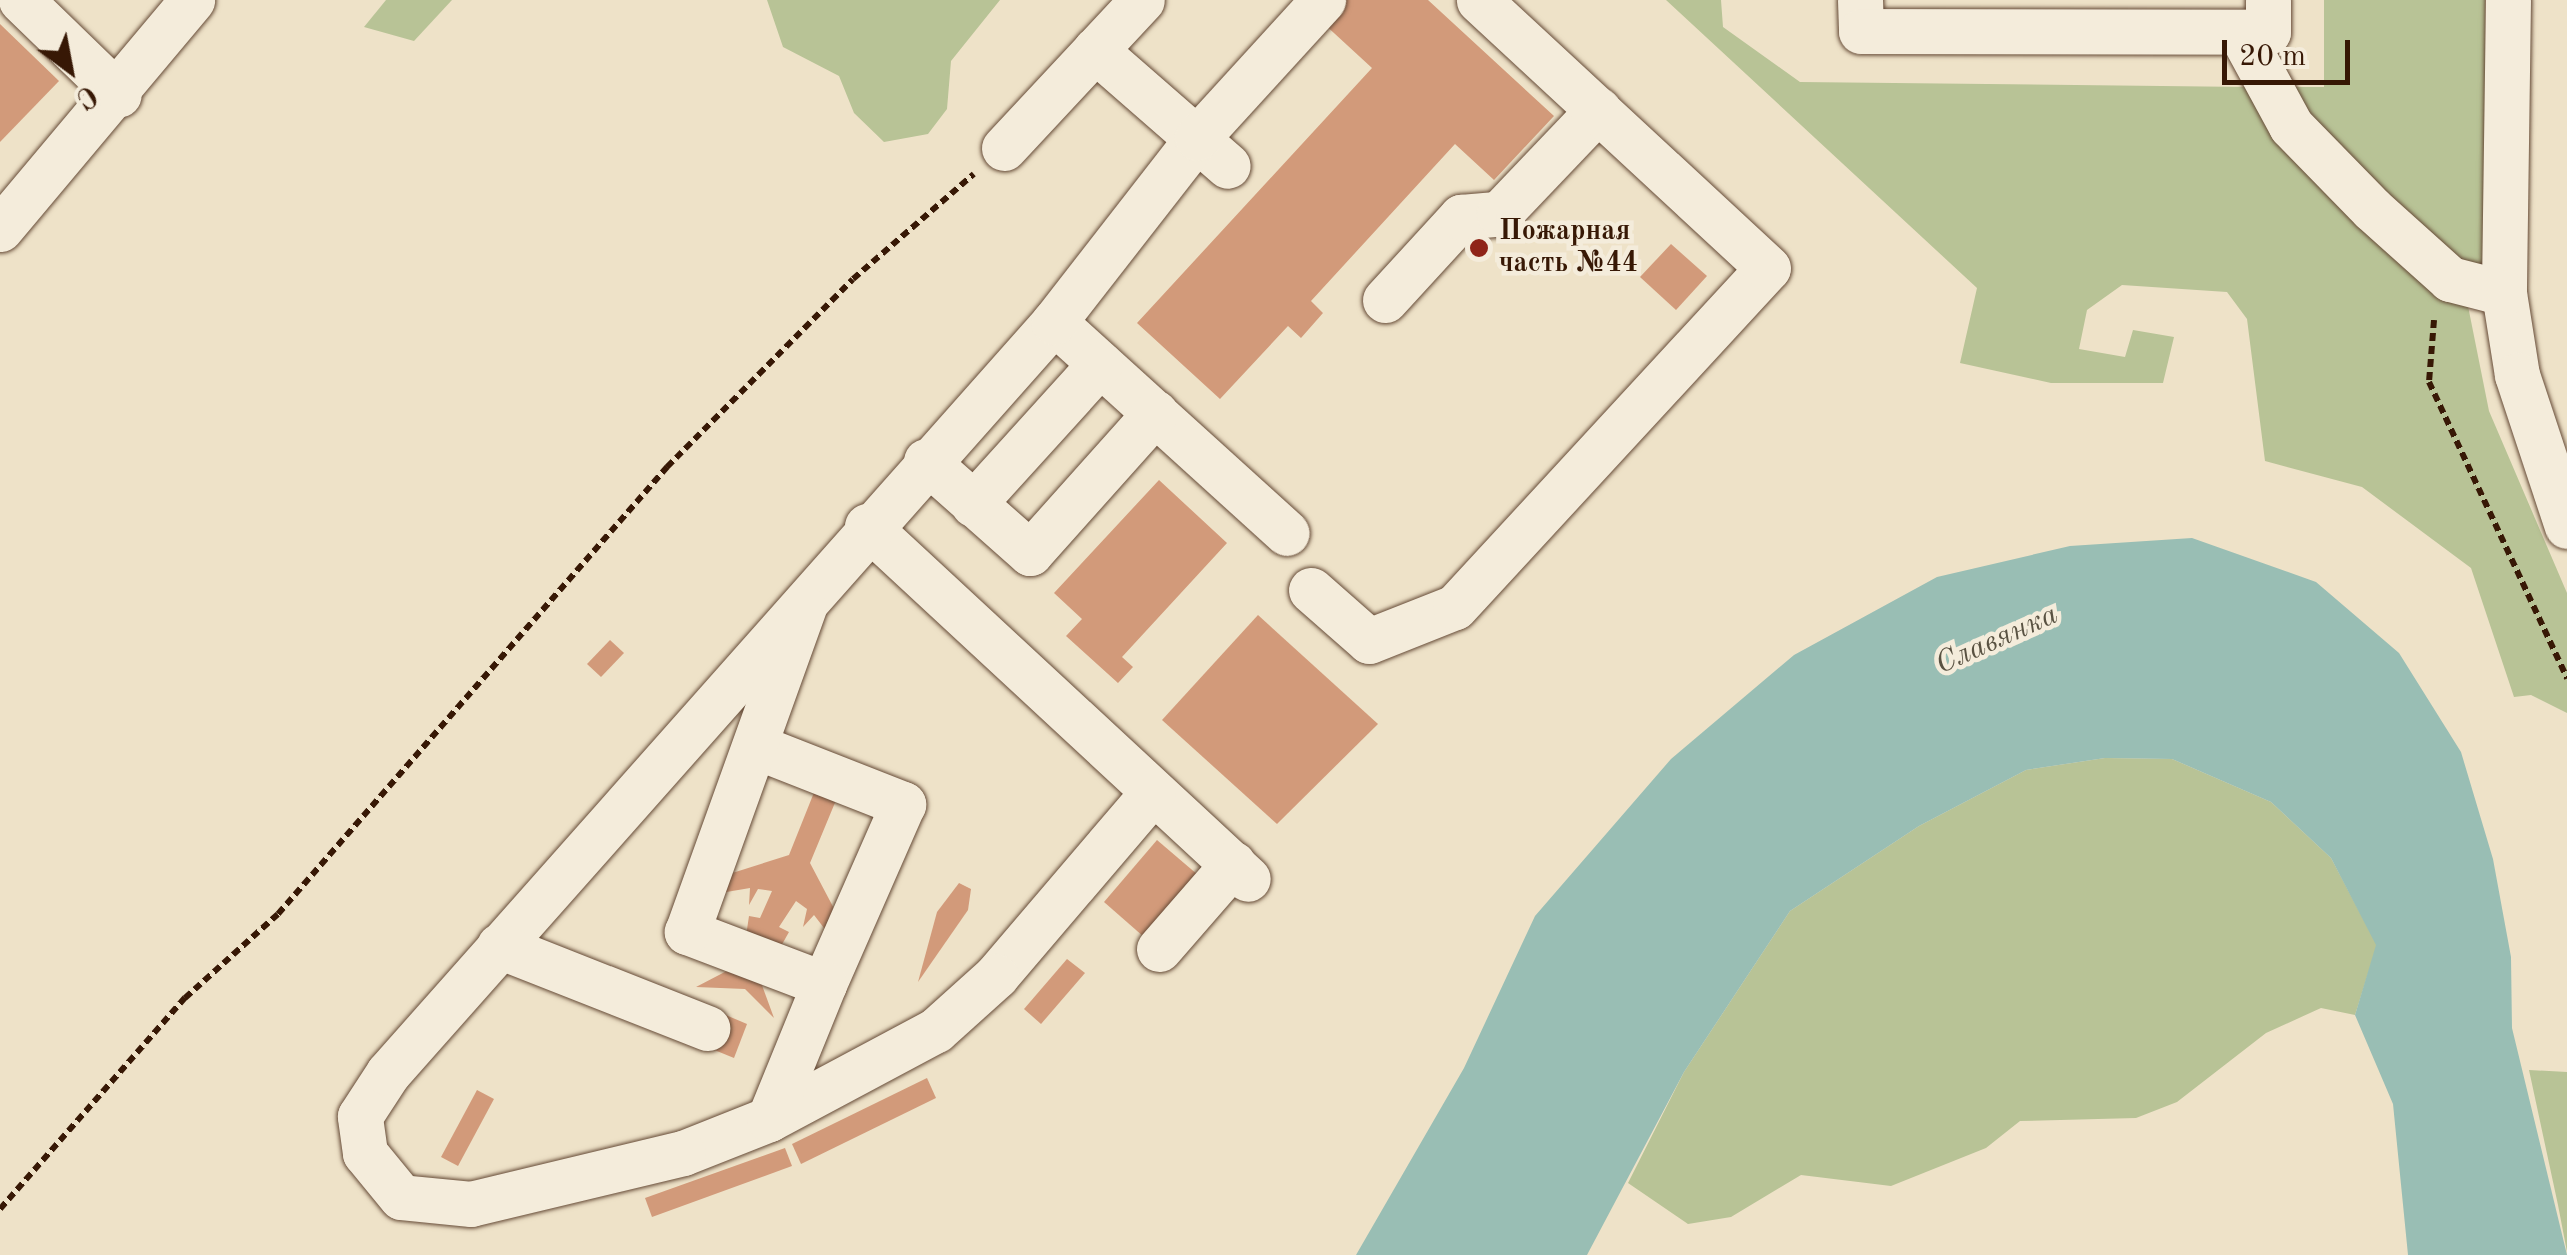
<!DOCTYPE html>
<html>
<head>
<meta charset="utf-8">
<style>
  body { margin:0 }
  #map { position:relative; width:2567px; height:1255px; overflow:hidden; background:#eee2c8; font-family:"Old Standard TT",serif }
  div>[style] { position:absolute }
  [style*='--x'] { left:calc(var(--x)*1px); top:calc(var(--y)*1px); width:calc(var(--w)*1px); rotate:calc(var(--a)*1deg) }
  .green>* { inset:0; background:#b8c396 }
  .water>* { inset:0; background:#99beb4 }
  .building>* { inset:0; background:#d29a7a }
  .path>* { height:6px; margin-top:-3px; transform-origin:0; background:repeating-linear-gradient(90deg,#371805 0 8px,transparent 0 13px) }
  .roads { filter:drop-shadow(0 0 2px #654a36) drop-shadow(0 0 2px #654a36) }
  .minor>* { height:45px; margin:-22.5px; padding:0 22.5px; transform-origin:22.5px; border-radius:22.5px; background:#f4ecdb }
  .dots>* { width:28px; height:28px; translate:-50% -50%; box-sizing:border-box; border:5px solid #f4ecdb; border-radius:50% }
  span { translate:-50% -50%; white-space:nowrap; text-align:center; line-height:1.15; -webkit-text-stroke:9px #f4ecdb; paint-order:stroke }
  .poi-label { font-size:28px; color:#371805; font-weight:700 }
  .left { translate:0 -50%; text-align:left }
  .water-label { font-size:30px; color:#595242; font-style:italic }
  .north { position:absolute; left:20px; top:20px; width:100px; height:100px; -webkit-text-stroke:8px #f4ecdb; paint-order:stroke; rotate:148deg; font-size:28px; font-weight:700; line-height:40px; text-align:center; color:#371805 }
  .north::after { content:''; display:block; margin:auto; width:35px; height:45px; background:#371805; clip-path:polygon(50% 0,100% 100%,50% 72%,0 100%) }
  .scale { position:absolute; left:2222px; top:40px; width:128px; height:45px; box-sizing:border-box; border:5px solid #371805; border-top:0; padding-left:12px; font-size:30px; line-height:35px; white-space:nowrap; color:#371805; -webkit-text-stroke:8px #f4ecdb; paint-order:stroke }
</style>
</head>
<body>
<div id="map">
  <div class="green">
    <div style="clip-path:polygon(386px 0,452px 0,414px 41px,364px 27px)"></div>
    <div style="clip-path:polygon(767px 0,1000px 0,951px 61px,947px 109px,928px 134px,884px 142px,854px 113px,839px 76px,783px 47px)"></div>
    <div style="clip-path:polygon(1666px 0,1721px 0,1723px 27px,1800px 82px,2248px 87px,2468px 306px,2489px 411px,2567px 593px,2567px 713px,2531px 695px,2514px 697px,2471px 568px,2362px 487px,2265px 461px,2247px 319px,2227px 292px,2122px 285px,2087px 310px,2079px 349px,2125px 357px,2133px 330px,2174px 337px,2163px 383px,2051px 383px,1960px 363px,1977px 288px)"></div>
    <div style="clip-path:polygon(2324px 0,2485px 0,2485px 276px,2469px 273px,2298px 106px,2295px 87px,2324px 87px)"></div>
    <div style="clip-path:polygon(2105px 758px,2172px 759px,2271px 802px,2331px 858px,2377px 945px,2355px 1015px,2321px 1008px,2266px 1033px,2177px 1102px,2136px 1118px,2020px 1121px,1986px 1148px,1891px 1186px,1801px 1175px,1731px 1217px,1688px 1224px,1628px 1183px,1684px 1072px,1790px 911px,1919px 826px,2026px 770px)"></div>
    <div style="clip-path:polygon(2529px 1070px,2567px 1072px,2567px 1252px,2558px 1205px)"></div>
  </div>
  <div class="water">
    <div style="clip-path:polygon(2192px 538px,2316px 582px,2399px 653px,2461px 752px,2493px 859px,2511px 957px,2512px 1028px,2567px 1255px,2408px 1255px,2393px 1104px,2355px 1015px,2376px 945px,2331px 858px,2271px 802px,2172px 759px,2105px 758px,2026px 770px,1919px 826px,1790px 911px,1684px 1072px,1587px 1255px,1356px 1255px,1464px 1068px,1535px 916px,1671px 759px,1794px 655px,1937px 577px,2070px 546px)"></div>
  </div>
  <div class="building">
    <div style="clip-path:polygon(1342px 0,1428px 0,1554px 116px,1494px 180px,1455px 144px,1311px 301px,1323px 313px,1301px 338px,1288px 326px,1220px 399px,1137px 323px,1372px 68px,1322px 22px)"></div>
    <div style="clip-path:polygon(0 24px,59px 81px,0 142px)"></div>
    <div style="clip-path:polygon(1671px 244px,1707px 276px,1676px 310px,1640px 277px)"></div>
    <div style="clip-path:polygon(1159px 480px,1227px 543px,1122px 657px,1133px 667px,1118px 683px,1066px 636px,1082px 619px,1054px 593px)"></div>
    <div style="clip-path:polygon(1258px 615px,1378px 724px,1277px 824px,1162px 720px)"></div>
    <div style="clip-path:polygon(610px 640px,624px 653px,601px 677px,587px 664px)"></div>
    <div style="clip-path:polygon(817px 785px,839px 793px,810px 863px,859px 956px,854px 967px,814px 915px,803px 927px,807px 909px,796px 901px,779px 927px,789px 932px,776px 955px,756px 969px,774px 1018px,745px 989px,696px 987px,742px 963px,749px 916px,760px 918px,772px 891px,758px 889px,749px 905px,750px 888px,685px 899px,688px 887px,789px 855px)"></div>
    <div style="clip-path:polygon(1157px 840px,1198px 875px,1144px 937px,1104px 902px)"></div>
    <div style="clip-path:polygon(959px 883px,971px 889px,968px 910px,918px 982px,937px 912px)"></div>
    <div style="clip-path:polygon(1067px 959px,1085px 973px,1041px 1024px,1024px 1009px)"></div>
    <div style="clip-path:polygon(721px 1013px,747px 1024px,734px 1058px,707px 1047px)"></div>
    <div style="clip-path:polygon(927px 1078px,936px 1098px,801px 1164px,792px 1144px)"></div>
    <div style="clip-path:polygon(477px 1090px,494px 1099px,458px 1166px,441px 1157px)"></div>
    <div style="clip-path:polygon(785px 1148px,792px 1166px,652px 1217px,645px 1198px)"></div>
  </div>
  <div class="path">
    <div style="--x:2434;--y:320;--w:62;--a:94.6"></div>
    <div style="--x:2429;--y:382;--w:327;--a:65"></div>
    <div style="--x:0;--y:1209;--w:281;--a:-48.8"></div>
    <div style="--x:185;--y:998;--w:125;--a:-42.1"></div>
    <div style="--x:278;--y:914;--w:593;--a:-48.97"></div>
    <div style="--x:667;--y:467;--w:264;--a:-45.3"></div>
    <div style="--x:853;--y:279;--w:160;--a:-41"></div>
  </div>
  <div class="roads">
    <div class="minor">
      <div style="--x:21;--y:0;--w:136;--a:44.1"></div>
      <div style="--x:1860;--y:0;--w:31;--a:88"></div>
      <div style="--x:1861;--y:31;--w:407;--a:0.1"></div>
      <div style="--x:2268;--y:32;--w:32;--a:-90"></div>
      <div style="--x:2508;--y:0;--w:293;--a:90.8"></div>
      <div style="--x:2504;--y:293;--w:83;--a:81"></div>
      <div style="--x:2517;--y:375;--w:159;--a:71.7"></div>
      <div style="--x:2240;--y:32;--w:107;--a:61.5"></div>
      <div style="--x:2291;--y:126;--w:116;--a:45.7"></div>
      <div style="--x:2372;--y:209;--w:105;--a:41.9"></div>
      <div style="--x:2450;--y:279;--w:56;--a:14.5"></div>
      <div style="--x:1095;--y:50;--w:176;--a:41.1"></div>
      <div style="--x:1004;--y:148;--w:202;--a:-47"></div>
      <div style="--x:0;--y:229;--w:299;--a:-50"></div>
      <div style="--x:1385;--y:300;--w:113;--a:-47.5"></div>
      <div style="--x:1461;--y:217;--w:38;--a:-5"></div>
      <div style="--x:1499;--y:214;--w:144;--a:-46.4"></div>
      <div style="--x:1054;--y:322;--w:314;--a:42.2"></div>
      <div style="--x:926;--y:461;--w:139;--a:41.5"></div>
      <div style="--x:1030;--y:553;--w:188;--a:-48.2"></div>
      <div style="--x:973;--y:504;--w:189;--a:-47.8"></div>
      <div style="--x:867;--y:526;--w:519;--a:42.82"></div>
      <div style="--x:1311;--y:590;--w:77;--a:41.3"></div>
      <div style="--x:1369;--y:641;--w:92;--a:-21.6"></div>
      <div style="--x:1455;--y:607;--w:461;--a:-47.3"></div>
      <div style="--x:1768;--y:268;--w:394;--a:-137.2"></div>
      <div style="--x:760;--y:748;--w:154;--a:21.4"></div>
      <div style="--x:903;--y:804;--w:197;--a:113.7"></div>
      <div style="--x:1153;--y:792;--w:242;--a:130.5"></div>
      <div style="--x:996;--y:976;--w:81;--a:138"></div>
      <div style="--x:936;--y:1030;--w:189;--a:151.9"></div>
      <div style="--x:769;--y:1119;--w:92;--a:158.4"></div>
      <div style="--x:683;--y:1153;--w:218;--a:166.5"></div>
      <div style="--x:471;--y:1204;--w:70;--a:-174.3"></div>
      <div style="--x:401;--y:1197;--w:57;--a:-129.3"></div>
      <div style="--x:365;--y:1153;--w:37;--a:-98"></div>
      <div style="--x:360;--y:1116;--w:51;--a:-56.9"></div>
      <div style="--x:388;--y:1073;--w:1004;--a:-48.43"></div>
      <div style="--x:1054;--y:322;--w:233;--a:-52.1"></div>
      <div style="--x:1197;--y:138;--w:187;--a:-47.6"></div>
      <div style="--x:499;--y:946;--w:224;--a:21.5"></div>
      <div style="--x:1159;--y:949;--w:113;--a:-49"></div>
      <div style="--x:769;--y:1119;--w:146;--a:-67.8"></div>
      <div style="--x:824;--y:984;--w:147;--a:-159.2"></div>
      <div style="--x:687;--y:932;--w:345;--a:-70.2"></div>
    </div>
  </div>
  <div class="dots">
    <div style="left:1479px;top:248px;background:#8f2418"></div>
  </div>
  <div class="poi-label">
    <span class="left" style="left:1499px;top:248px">Пожарная<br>часть №44</span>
  </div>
  <div class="water-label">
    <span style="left:1997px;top:640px;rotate:-24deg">Славянка</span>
  </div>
  <div class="north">С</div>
  <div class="scale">20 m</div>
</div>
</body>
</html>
